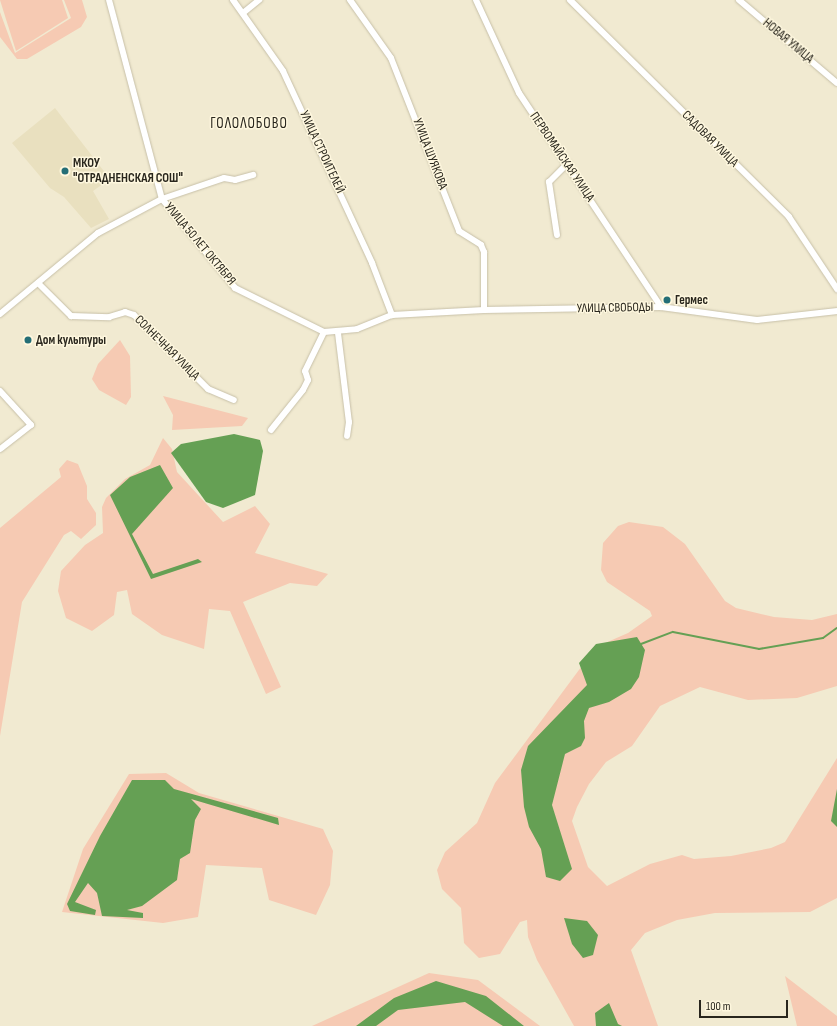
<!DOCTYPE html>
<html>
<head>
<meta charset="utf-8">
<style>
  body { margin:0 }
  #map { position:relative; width:837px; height:1026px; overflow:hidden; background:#f1ead1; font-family:"Sofia Sans Condensed",sans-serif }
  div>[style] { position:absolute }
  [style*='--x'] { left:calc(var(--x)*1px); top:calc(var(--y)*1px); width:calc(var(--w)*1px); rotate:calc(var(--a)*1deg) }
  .built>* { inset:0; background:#e9e0bf }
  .green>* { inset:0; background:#f6cab3 }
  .water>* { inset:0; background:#65a054 }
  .stream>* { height:2px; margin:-1px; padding:0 1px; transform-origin:1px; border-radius:1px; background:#65a054 }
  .roads { filter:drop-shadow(0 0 1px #c7c0a8) drop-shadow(0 0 1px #c7c0a8) }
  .minor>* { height:6px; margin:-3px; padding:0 3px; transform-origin:3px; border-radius:3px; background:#fff }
  .dots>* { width:11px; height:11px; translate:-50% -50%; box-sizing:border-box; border:2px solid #fef7de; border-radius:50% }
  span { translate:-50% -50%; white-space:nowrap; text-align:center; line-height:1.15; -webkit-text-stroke:3px #fef7de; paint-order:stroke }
  .street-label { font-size:13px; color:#29261d }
  .poi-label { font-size:13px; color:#29261d; font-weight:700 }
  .left { translate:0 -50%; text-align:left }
  .quarter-label { font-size:15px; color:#29261d; letter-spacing:1px }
  .scale { position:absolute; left:699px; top:1000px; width:89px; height:18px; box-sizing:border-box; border:2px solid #29261d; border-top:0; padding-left:5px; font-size:12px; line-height:14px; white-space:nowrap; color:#29261d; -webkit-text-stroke:3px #fef7de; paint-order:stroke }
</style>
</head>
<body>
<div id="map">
  <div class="built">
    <div style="clip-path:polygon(55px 108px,110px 179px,93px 191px,109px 219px,91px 228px,64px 197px,50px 188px,12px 143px)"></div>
  </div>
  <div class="green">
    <div style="clip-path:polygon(0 0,62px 0,68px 18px,16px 51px)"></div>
    <div style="clip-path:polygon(64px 0,82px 0,87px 17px,81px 27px,27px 59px,17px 59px,0 37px,0 12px,15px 53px,71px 18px)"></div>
    <div style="clip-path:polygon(120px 340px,130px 356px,131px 397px,126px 405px,99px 390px,92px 379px,98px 364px)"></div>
    <div style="clip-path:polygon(163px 396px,248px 418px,242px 426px,172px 430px,173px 415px)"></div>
    <div style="clip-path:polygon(163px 438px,172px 449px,177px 472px,223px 522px,255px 506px,270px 524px,255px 553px,328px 574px,317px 586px,290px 583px,243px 602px,281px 687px,266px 694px,230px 611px,209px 609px,204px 649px,162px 635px,132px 614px,127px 590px,117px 592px,114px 615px,92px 631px,66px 618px,58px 591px,61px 571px,85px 545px,103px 533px,102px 507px,106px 498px,125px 479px,150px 465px)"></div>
    <div style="clip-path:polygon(67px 460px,78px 464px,87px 486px,87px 499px,96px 513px,96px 525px,81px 539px,71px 531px,64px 535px,22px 602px,0 736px,0 528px,61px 477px,59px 469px)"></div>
    <div style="clip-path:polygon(629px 522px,663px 527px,685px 544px,725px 601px,736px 608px,774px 617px,812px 620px,837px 614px,837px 686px,797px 698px,748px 700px,700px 687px,660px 706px,632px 746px,606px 762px,589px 784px,577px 807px,572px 821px,588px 867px,607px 886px,650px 864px,682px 855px,694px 859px,731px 856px,771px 848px,785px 842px,837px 758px,837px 898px,810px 912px,715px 913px,677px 920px,645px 933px,631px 950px,658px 1026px,574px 1026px,537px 960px,528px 937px,527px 920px,520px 922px,500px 954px,479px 958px,464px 943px,461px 908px,442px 889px,437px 870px,445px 852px,477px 823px,495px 783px,596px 647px,628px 633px,652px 616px,650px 611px,607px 582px,601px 570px,603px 543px,618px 526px)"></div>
    <div style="clip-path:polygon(166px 773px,199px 793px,323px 829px,333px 851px,330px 885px,316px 915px,269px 900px,262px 868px,206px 865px,198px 917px,163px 923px,62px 912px,83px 849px,129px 774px)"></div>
    <div style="clip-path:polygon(429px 973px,478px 980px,540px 1026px,312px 1026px)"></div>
    <div style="clip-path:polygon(785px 976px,837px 1016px,837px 1026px,797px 1026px)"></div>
  </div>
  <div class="water">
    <div style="clip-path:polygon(234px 434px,260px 440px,263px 451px,255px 495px,223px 508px,206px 502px,171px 453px,181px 444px)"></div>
    <div style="clip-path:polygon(160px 465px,173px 488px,132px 534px,153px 574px,198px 559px,202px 562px,151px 579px,110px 495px,130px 477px)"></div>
    <div style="clip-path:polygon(637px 637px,645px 650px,639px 677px,631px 689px,609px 702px,589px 708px,584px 721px,585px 738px,581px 746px,565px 754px,552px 805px,572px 869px,560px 881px,546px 877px,541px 849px,529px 827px,524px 807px,521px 770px,528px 746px,587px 685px,579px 663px,596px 644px)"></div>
    <div style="clip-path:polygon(132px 780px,165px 780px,174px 789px,278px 818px,279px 825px,191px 799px,201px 809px,195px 820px,190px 853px,180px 859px,177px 880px,142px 906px,127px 910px,143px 913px,143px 918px,102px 916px,97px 893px,88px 883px,75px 902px,96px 910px,95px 915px,70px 911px,67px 904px,100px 836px)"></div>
    <div style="clip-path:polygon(837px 789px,837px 827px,831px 821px)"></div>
    <div style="clip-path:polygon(564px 918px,587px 921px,598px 935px,593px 955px,583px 958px,572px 944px)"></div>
    <div style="clip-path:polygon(436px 981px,486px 996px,524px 1026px,503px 1026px,465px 1002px,398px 1010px,376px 1026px,356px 1026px,394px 998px)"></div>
    <div style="clip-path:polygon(609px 1003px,618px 1024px,622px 1026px,596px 1026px,595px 1013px)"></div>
  </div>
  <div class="stream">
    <div style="--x:641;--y:644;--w:34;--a:-21"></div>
    <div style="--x:673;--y:632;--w:88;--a:11.2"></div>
    <div style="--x:759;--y:649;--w:65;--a:-9.8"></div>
    <div style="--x:823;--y:638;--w:17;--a:-36"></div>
  </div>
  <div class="roads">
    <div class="minor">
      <div style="--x:109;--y:0;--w:206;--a:75.1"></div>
      <div style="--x:162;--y:199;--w:115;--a:50.6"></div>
      <div style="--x:235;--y:288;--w:99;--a:26.3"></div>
      <div style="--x:324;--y:332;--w:33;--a:-5"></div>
      <div style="--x:357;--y:329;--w:38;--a:-22"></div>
      <div style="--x:392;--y:315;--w:92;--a:-3.1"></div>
      <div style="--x:484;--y:310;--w:177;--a:-1"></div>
      <div style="--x:661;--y:307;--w:97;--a:7.7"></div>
      <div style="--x:757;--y:320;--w:81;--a:-6.4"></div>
      <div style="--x:233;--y:0;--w:87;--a:54.8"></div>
      <div style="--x:283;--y:71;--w:212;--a:65.1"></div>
      <div style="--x:372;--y:263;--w:56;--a:69"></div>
      <div style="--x:350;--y:0;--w:71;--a:54.7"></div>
      <div style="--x:391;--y:58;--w:186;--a:68.5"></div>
      <div style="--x:459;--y:231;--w:26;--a:32"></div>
      <div style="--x:481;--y:245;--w:8;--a:67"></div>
      <div style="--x:484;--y:252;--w:58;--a:90"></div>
      <div style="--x:476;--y:0;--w:102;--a:65.2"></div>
      <div style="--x:519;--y:93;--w:257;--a:56.4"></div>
      <div style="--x:570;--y:0;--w:308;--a:44.7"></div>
      <div style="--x:789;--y:217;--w:87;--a:56.3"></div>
      <div style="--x:739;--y:0;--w:128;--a:40.3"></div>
      <div style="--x:243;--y:13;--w:21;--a:-39"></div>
      <div style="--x:557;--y:235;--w:54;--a:-98.6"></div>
      <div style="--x:549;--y:182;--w:27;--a:-45"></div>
      <div style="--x:38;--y:283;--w:47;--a:45"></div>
      <div style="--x:71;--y:316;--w:38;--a:2"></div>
      <div style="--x:109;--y:317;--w:17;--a:-17"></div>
      <div style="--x:125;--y:312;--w:9;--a:18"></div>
      <div style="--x:134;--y:315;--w:105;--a:45"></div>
      <div style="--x:208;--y:389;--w:28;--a:23"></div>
      <div style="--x:0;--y:314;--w:127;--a:-39.6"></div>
      <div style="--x:98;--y:233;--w:72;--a:-28"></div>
      <div style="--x:162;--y:199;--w:65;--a:-18.7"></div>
      <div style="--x:224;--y:178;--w:11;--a:10"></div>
      <div style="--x:235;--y:180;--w:19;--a:-16"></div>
      <div style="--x:338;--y:333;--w:90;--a:83"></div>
      <div style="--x:349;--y:422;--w:14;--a:98"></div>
      <div style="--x:0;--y:391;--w:46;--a:47.6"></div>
      <div style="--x:31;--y:425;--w:39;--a:142"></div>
      <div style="--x:271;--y:430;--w:51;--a:-51.3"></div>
      <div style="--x:303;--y:390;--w:11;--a:-63"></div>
      <div style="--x:308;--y:380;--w:9;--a:-108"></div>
      <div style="--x:305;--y:371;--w:43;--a:-64"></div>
    </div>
  </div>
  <div class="dots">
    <div style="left:65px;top:171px;background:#246e76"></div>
    <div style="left:667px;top:300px;background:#246e76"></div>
    <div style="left:28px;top:340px;background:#246e76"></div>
  </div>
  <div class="street-label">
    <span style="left:788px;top:41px;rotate:40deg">НОВАЯ УЛИЦА</span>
    <span style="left:710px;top:139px;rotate:45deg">САДОВАЯ УЛИЦА</span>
    <span style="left:322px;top:152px;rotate:65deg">УЛИЦА СТРОИТЕЛЕЙ</span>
    <span style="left:430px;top:154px;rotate:69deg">УЛИЦА ШУЯКОВА</span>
    <span style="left:562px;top:157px;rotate:56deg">ПЕРВОМАЙСКАЯ УЛИЦА</span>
    <span style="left:200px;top:244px;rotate:50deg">УЛИЦА 50 ЛЕТ ОКТЯБРЯ</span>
    <span style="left:615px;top:308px;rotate:-1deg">УЛИЦА СВОБОДЫ</span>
    <span style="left:167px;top:348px;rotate:45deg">СОЛНЕЧНАЯ УЛИЦА</span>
  </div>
  <div class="poi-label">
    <span class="left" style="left:73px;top:171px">МКОУ<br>"ОТРАДНЕНСКАЯ СОШ"</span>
    <span class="left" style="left:675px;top:300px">Гермес</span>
    <span class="left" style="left:36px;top:340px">Дом культуры</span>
  </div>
  <div class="quarter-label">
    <span style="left:249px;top:124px">ГОЛОЛОБОВО</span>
  </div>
  <div class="scale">100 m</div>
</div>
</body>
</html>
